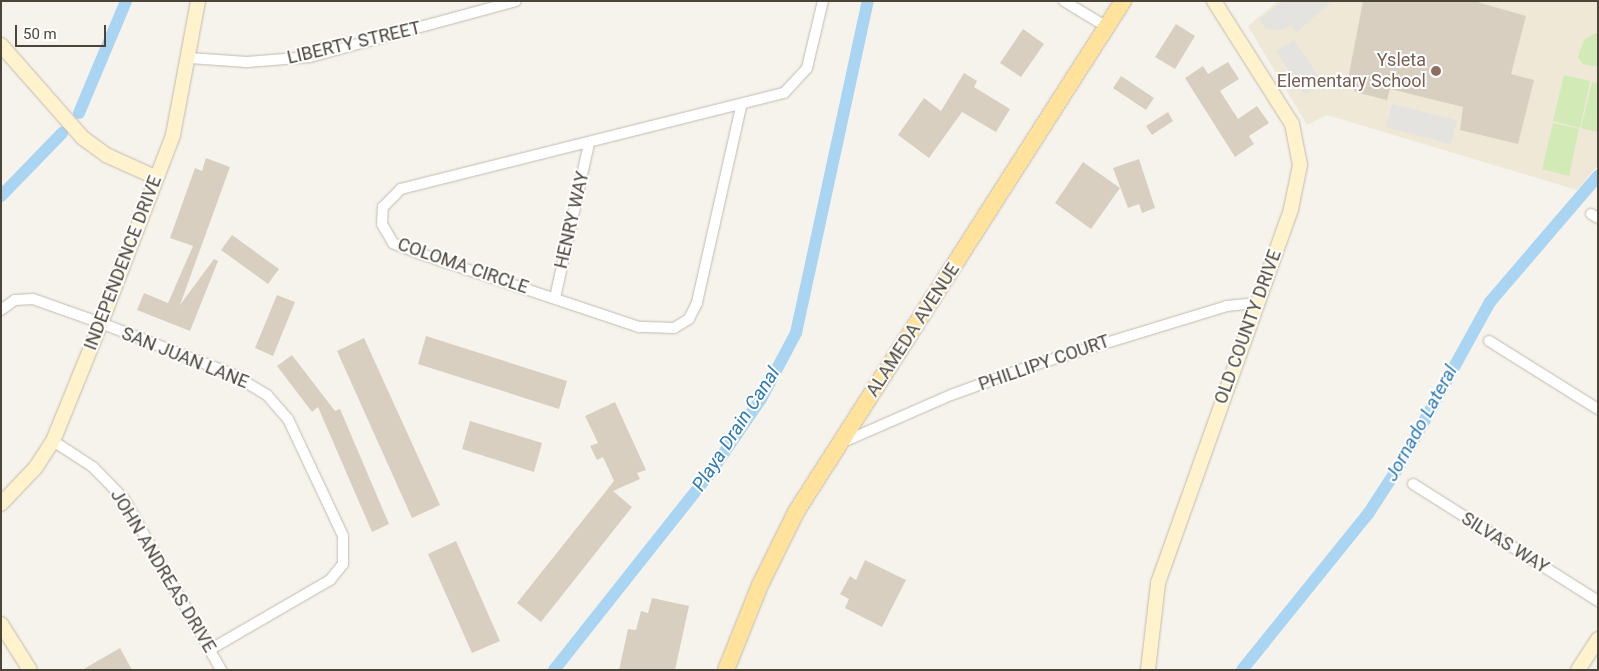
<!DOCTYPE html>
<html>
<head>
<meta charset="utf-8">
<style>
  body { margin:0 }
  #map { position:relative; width:1599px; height:671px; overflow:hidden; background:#f6f3ec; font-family:Roboto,sans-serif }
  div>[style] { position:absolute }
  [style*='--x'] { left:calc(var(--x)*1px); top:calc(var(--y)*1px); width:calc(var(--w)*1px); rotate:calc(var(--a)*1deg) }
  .education>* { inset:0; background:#efe8d6 }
  .green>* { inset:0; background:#d2eab5 }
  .parking>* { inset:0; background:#e5e3e0 }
  .canal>* { height:12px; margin:-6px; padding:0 6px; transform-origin:6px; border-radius:6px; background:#a9d4f2 }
  .building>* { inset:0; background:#d8cfc1 }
  .roads { filter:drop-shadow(0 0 1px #c2bbae) drop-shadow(0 0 1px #c2bbae) }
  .street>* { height:10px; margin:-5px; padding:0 5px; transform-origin:5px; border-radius:5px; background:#fff }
  .secondary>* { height:14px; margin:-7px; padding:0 7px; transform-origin:7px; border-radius:7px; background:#fff3cd }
  .primary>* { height:16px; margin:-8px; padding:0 8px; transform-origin:8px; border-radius:8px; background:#ffe39c }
  .dots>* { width:14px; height:14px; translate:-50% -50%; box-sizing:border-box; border:2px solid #fff; border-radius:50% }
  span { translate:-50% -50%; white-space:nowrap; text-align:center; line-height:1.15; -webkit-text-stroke:4px #fff; paint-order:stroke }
  .street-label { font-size:18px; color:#4b4439 }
  .education-label { font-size:18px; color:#785e54 }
  .right { translate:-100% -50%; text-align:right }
  .water-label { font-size:19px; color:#2e7ab2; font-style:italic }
  .frame { position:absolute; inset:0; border:2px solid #4b4439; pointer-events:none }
  .scale { position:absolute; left:15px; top:25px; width:91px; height:22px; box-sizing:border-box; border:2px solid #4b4439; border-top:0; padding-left:6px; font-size:15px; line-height:18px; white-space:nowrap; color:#4b4439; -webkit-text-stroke:4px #fff; paint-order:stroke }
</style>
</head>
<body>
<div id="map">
  <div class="education">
    <div style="clip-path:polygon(1278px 1px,1598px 1px,1598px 165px,1577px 190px,1327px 115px,1307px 125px,1248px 26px)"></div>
  </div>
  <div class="green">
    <div style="clip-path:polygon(1598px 32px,1598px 67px,1583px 64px,1578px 57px,1584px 40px)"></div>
    <div style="clip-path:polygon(1564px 75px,1590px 81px,1580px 128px,1553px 121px)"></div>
    <div style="clip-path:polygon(1592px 82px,1598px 83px,1598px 132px,1581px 128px)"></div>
    <div style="clip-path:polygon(1553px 123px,1579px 129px,1569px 176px,1542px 169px)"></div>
  </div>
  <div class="parking">
    <div style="clip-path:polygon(1282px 1px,1333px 1px,1297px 32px,1290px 25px,1283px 30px,1266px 29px,1259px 20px)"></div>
    <div style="clip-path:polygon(1294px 40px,1323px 83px,1305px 95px,1276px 51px)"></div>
    <div style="clip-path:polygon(1392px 104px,1457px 120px,1451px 144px,1386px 127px)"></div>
  </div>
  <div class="canal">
    <div style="--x:79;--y:113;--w:121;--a:-67.2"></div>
    <div style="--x:1;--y:196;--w:88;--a:-45.9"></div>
    <div style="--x:554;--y:670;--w:248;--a:-51.6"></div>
    <div style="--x:708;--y:476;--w:93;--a:-55.5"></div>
    <div style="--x:761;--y:399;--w:75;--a:-62.1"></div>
    <div style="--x:796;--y:333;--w:340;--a:-77.8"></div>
    <div style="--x:1242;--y:670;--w:201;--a:-51.1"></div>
    <div style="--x:1368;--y:514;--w:59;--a:-56.9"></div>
    <div style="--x:1400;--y:465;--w:186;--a:-61.1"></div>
    <div style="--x:1490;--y:302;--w:166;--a:-49.4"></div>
  </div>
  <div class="building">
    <div style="clip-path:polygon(1363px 1px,1474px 1px,1526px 16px,1511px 74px,1534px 80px,1518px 144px,1460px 130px,1463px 107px,1390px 89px,1387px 100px,1355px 92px,1349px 74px)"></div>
    <div style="clip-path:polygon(1176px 24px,1195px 36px,1175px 69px,1155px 57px)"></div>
    <div style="clip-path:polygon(1023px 29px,1044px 44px,1021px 77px,1000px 63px)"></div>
    <div style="clip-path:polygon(1228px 62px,1239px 79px,1220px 91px,1238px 119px,1257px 106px,1269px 123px,1249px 136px,1254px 144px,1235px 157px,1185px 78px,1203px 66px,1208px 74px)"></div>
    <div style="clip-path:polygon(964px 73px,977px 81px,974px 87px,1010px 109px,996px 132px,962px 112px,929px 158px,898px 135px,924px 98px,941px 111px)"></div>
    <div style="clip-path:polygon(1121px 76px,1154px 98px,1146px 110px,1113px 88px)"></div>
    <div style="clip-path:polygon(1168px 112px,1173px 121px,1152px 135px,1146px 126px)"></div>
    <div style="clip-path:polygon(206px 158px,230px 167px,180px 305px,214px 259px,218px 261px,190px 331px,137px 310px,144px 293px,168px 303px,193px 246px,170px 238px,195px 168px,202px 171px)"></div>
    <div style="clip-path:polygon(1139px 159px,1155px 208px,1142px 213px,1139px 204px,1128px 208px,1113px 168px)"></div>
    <div style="clip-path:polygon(1083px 162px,1120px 188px,1091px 229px,1055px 203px)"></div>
    <div style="clip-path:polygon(232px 235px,279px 269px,268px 284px,221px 250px)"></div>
    <div style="clip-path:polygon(277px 295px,295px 302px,273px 356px,255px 348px)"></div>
    <div style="clip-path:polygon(426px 336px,567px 381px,559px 409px,418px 364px)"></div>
    <div style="clip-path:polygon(364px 338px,440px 505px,412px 518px,337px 351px)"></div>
    <div style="clip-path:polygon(292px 355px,335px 411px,340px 409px,389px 524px,372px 532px,318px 407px,312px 412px,277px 366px)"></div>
    <div style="clip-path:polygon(615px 402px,646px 470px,637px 473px,640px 479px,613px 491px,632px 507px,541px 622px,517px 603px,614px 481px,603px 457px,597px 460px,590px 446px,598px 443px,585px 416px)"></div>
    <div style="clip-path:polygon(470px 421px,542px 443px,534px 472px,462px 449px)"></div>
    <div style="clip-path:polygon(456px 541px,500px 641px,472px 653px,428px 554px)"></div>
    <div style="clip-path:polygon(865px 560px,906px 580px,882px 627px,845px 608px,849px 599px,840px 594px,850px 576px,856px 580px)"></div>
    <div style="clip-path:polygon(652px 598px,689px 606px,675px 670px,619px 670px,628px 629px,636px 630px,641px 611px,648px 613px)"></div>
    <div style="clip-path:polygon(120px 648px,132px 670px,82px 670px)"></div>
  </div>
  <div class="roads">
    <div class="street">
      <div style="--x:1064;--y:1;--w:50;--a:31.2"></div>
      <div style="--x:189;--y:58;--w:58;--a:3.9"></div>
      <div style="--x:247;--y:62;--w:63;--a:-4.5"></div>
      <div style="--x:310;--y:57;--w:213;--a:-15.2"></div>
      <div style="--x:741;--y:107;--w:201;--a:102.7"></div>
      <div style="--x:697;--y:303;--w:18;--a:117"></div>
      <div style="--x:689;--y:319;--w:17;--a:149"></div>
      <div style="--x:674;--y:328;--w:35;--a:-178"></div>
      <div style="--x:639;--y:327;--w:230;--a:-161.5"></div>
      <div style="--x:421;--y:254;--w:30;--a:-159"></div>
      <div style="--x:393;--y:243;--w:22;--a:-120"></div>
      <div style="--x:382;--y:224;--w:17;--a:-87"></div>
      <div style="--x:383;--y:207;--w:25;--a:-45"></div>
      <div style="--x:401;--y:189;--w:395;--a:-14.1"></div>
      <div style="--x:784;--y:93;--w:34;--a:-47"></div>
      <div style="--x:807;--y:68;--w:69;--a:-76.6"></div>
      <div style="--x:1591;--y:214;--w:8;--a:30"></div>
      <div style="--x:555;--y:298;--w:159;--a:-77.6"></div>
      <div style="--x:1;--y:310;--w:17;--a:-36"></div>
      <div style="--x:15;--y:300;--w:18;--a:-3"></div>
      <div style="--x:33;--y:299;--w:72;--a:19.4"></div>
      <div style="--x:101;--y:323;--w:141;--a:21.3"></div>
      <div style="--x:232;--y:374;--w:41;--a:31"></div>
      <div style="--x:267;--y:395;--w:32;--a:49"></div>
      <div style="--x:288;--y:419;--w:129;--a:64.8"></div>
      <div style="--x:343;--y:536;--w:28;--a:90"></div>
      <div style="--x:343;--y:564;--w:21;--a:129"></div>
      <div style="--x:330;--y:580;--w:138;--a:149.9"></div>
      <div style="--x:1489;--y:341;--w:128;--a:32"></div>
      <div style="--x:53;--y:441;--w:48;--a:33"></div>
      <div style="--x:93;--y:467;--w:45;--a:45.9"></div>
      <div style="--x:124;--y:499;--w:197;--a:60.4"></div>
      <div style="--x:841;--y:443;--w:120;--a:-23.6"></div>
      <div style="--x:951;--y:395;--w:88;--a:-19.9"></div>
      <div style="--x:1034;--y:365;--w:202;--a:-17"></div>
      <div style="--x:1227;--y:306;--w:30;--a:-6"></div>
      <div style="--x:1413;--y:484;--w:219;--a:32.3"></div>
    </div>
    <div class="secondary">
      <div style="--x:1;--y:45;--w:124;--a:48.6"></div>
      <div style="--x:83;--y:138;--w:29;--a:36"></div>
      <div style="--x:106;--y:155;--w:54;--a:24.2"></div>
      <div style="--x:1;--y:504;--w:51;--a:-46.6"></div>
      <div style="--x:36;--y:467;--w:31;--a:-57"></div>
      <div style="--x:53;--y:441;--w:127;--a:-67.9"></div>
      <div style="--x:101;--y:323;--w:201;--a:-69"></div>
      <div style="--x:173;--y:135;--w:136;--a:-79.4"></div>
      <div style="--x:1;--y:624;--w:54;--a:57.8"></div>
      <div style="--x:1148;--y:670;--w:88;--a:-83.4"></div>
      <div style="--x:1158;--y:583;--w:397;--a:-70.4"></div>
      <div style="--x:1291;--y:209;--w:45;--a:-78.4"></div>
      <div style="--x:1300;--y:165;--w:42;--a:-101"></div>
      <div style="--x:1292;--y:124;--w:146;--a:-122.4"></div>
      <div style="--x:1578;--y:670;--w:37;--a:-57"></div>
    </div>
    <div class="primary">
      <div style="--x:726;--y:670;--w:92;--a:-68.2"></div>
      <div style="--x:760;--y:585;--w:81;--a:-63.7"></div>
      <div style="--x:796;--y:512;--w:607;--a:-57.38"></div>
    </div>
  </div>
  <div class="dots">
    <div style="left:1436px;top:71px;background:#8d6e63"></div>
  </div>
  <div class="street-label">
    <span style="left:354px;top:43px;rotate:-13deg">LIBERTY STREET</span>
    <span style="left:572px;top:220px;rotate:-77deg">HENRY WAY</span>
    <span style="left:123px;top:263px;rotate:-69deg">INDEPENDENCE DRIVE</span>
    <span style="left:463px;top:266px;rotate:19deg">COLOMA CIRCLE</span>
    <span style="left:1248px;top:327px;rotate:-70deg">OLD COUNTY DRIVE</span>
    <span style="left:913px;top:330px;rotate:-57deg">ALAMEDA AVENUE</span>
    <span style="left:185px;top:358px;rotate:22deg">SAN JUAN LANE</span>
    <span style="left:1044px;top:363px;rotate:-19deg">PHILLIPY COURT</span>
    <span style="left:1505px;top:543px;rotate:32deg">SILVAS WAY</span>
    <span style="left:163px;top:571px;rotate:59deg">JOHN ANDREAS DRIVE</span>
  </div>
  <div class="education-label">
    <span class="right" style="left:1426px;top:71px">Ysleta<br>Elementary School</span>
  </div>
  <div class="water-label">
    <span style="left:1421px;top:423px;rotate:-61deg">Jornado Lateral</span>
    <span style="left:736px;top:429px;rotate:-57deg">Playa Drain Canal</span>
  </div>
  <div class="frame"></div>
  <div class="scale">50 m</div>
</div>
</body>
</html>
